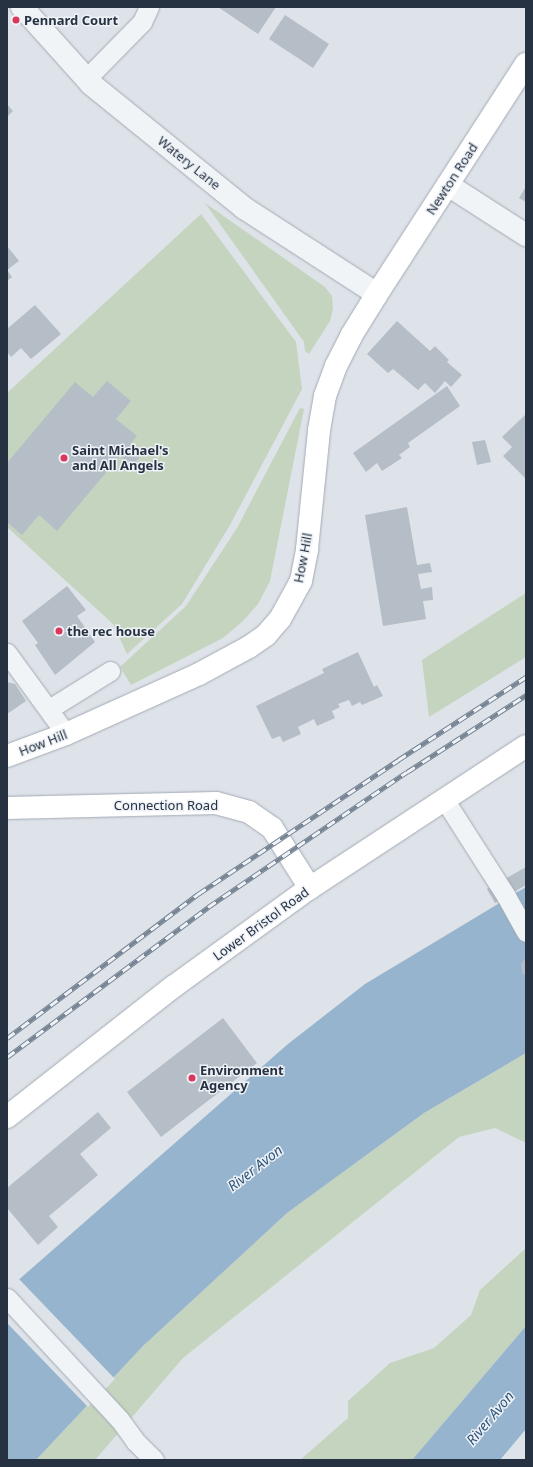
<!DOCTYPE html>
<html>
<head>
<meta charset="utf-8">
<style>
  body { margin:0 }
  #map { position:relative; width:533px; height:1467px; overflow:hidden; background:#dee3e9; font-family:"Noto Sans",sans-serif }
  div>[style] { position:absolute }
  [style*='--x'] { left:calc(var(--x)*1px); top:calc(var(--y)*1px); width:calc(var(--w)*1px); rotate:calc(var(--a)*1deg) }
  .green>* { inset:0; background:#c5d4bf }
  .water>* { inset:0; background:#96b4cd }
  .pier>* { inset:0; background:#dee3e9 }
  .building>* { inset:0; background:#b5bdc7 }
  .roads { filter:drop-shadow(0 0 1px #a3aab4) drop-shadow(0 0 1px #a3aab4) }
  .lane>* { height:19px; margin:-9.5px; padding:0 9.5px; transform-origin:9.5px; border-radius:9.5px; background:#f1f4f7 }
  .street>* { height:22px; margin:-11px; padding:0 11px; transform-origin:11px; border-radius:11px; background:#f1f4f7 }
  .secondary>* { height:22px; margin:-11px; padding:0 11px; transform-origin:11px; border-radius:11px; background:#fff }
  .highway>* { height:22px; margin:-11px; padding:0 11px; transform-origin:11px; border-radius:11px; background:#fff }
  .rail>* { height:4.5px; margin-top:-2.25px; transform-origin:0; background:repeating-linear-gradient(90deg,#eef2f7 0 9px,#768494 0 18px); box-sizing:border-box; border-block:1px solid #768494 }
  .dots>* { width:11px; height:11px; translate:-50% -50%; box-sizing:border-box; border:2px solid #eef2f7; border-radius:50% }
  span { translate:-50% -50%; white-space:nowrap; text-align:center; line-height:1.15; -webkit-text-stroke:3px #eef2f7; paint-order:stroke }
  .poi-label { font-size:13px; color:#263242; font-weight:700 }
  .left { translate:0 -50%; text-align:left }
  .street-label { font-size:13px; color:#263242 }
  .water-label { font-size:14px; color:#2c5479; font-style:italic }
  .frame { position:absolute; inset:0; border:8px solid #263242; pointer-events:none }
</style>
</head>
<body>
<div id="map">
  <div class="green">
    <div style="clip-path:polygon(205px 203px,325px 287px,332px 296px,333px 309px,330px 321px,309px 354px,305px 351px,304px 342px)"></div>
    <div style="clip-path:polygon(201px 214px,296px 342px,302px 389px,230px 525px,182px 604px,127px 654px,113px 624px,7px 527px,7px 393px)"></div>
    <div style="clip-path:polygon(300px 408px,304px 409px,270px 581px,258px 604px,243px 621px,223px 638px,131px 685px,120px 667px,186px 606px,237px 528px)"></div>
    <div style="clip-path:polygon(526px 593px,526px 657px,429px 717px,422px 660px)"></div>
    <div style="clip-path:polygon(526px 1053px,526px 1143px,495px 1128px,459px 1137px,183px 1358px,95px 1460px,36px 1460px,143px 1346px,287px 1213px,424px 1113px)"></div>
    <div style="clip-path:polygon(526px 1248px,526px 1326px,412px 1460px,300px 1460px,348px 1418px,348px 1401px,390px 1363px,434px 1348px,471px 1315px,480px 1290px)"></div>
  </div>
  <div class="water">
    <div style="clip-path:polygon(526px 887px,526px 1053px,424px 1113px,287px 1213px,143px 1346px,36px 1460px,7px 1460px,7px 1290px,288px 1044px,365px 984px)"></div>
    <div style="clip-path:polygon(526px 1326px,526px 1429px,500px 1460px,412px 1460px)"></div>
  </div>
  <div class="pier">
    <div style="clip-path:polygon(18px 1278px,115px 1379px,88px 1407px,7px 1323px,7px 1288px)"></div>
  </div>
  <div class="building">
    <div style="clip-path:polygon(218px 7px,276px 7px,258px 34px)"></div>
    <div style="clip-path:polygon(285px 15px,329px 44px,313px 68px,269px 39px)"></div>
    <div style="clip-path:polygon(7px 104px,13px 111px,7px 117px)"></div>
    <div style="clip-path:polygon(525px 188px,526px 188px,526px 202px,519px 198px)"></div>
    <div style="clip-path:polygon(7px 246px,19px 261px,7px 270px,12px 277px,7px 281px)"></div>
    <div style="clip-path:polygon(35px 305px,61px 334px,31px 359px,21px 348px,11px 357px,7px 352px,7px 329px)"></div>
    <div style="clip-path:polygon(397px 321px,430px 351px,435px 346px,449px 360px,447px 362px,462px 375px,451px 387px,445px 381px,435px 393px,425px 383px,418px 390px,393px 369px,388px 373px,367px 354px)"></div>
    <div style="clip-path:polygon(107px 381px,131px 401px,116px 419px,137px 436px,131px 443px,143px 453px,132px 466px,120px 456px,57px 531px,39px 515px,22px 535px,7px 522px,7px 463px,75px 382px,93px 397px)"></div>
    <div style="clip-path:polygon(447px 386px,460px 406px,408px 443px,410px 447px,399px 455px,402px 458px,382px 471px,377px 463px,366px 472px,353px 453px)"></div>
    <div style="clip-path:polygon(526px 414px,526px 479px,503px 456px,512px 447px,502px 437px)"></div>
    <div style="clip-path:polygon(485px 440px,491px 462px,477px 465px,472px 442px)"></div>
    <div style="clip-path:polygon(407px 507px,417px 565px,430px 563px,432px 572px,418px 574px,421px 589px,432px 587px,433px 600px,423px 601px,426px 619px,383px 626px,365px 515px)"></div>
    <div style="clip-path:polygon(67px 586px,86px 610px,77px 616px,95px 642px,55px 675px,35px 645px,38px 643px,22px 621px)"></div>
    <div style="clip-path:polygon(358px 652px,374px 687px,377px 685px,383px 696px,362px 705px,360px 702px,352px 706px,349px 700px,338px 704px,340px 707px,332px 711px,335px 718px,317px 726px,314px 719px,298px 727px,301px 734px,283px 742px,280px 736px,272px 739px,256px 706px,324px 673px,322px 669px)"></div>
    <div style="clip-path:polygon(7px 682px,15px 684px,26px 701px,7px 714px)"></div>
    <div style="clip-path:polygon(526px 867px,526px 885px,495px 903px,487px 889px)"></div>
    <div style="clip-path:polygon(526px 957px,526px 976px,522px 973px,521px 964px)"></div>
    <div style="clip-path:polygon(223px 1018px,257px 1063px,161px 1137px,127px 1092px)"></div>
    <div style="clip-path:polygon(98px 1112px,111px 1128px,80px 1154px,98px 1175px,49px 1216px,58px 1227px,38px 1245px,7px 1208px,7px 1188px)"></div>
  </div>
  <div class="roads">
    <div class="lane">
      <div style="--x:86;--y:79;--w:80;--a:-45.5"></div>
      <div style="--x:142;--y:22;--w:17;--a:-65"></div>
      <div style="--x:7;--y:653;--w:100;--a:53.9"></div>
      <div style="--x:49;--y:709;--w:72;--a:-31.9"></div>
      <div style="--x:444;--y:799;--w:115;--a:57.4"></div>
      <div style="--x:506;--y:896;--w:41;--a:60.9"></div>
      <div style="--x:7;--y:1298;--w:166;--a:47.2"></div>
      <div style="--x:120;--y:1420;--w:26;--a:54"></div>
      <div style="--x:135;--y:1441;--w:27;--a:45"></div>
    </div>
    <div class="street">
      <div style="--x:22;--y:7;--w:103;--a:48.1"></div>
      <div style="--x:91;--y:84;--w:197;--a:39"></div>
      <div style="--x:244;--y:208;--w:158;--a:32.9"></div>
      <div style="--x:448;--y:185;--w:93;--a:32.7"></div>
    </div>
    <div class="secondary">
      <div style="--x:7;--y:756;--w:63;--a:-20.4"></div>
      <div style="--x:66;--y:734;--w:146;--a:-24.3"></div>
      <div style="--x:199;--y:674;--w:57;--a:-28.4"></div>
      <div style="--x:249;--y:647;--w:21;--a:-35"></div>
      <div style="--x:266;--y:635;--w:21;--a:-49"></div>
      <div style="--x:280;--y:619;--w:43;--a:-61.1"></div>
      <div style="--x:301;--y:581;--w:33;--a:-79"></div>
      <div style="--x:307;--y:549;--w:120;--a:-84.2"></div>
      <div style="--x:319;--y:430;--w:35;--a:-80"></div>
      <div style="--x:325;--y:396;--w:32;--a:-70"></div>
      <div style="--x:336;--y:366;--w:34;--a:-63"></div>
      <div style="--x:351;--y:336;--w:49;--a:-58.2"></div>
      <div style="--x:377;--y:294;--w:274;--a:-57.1"></div>
      <div style="--x:7;--y:808;--w:209;--a:-1.4"></div>
      <div style="--x:216;--y:803;--w:34;--a:15"></div>
      <div style="--x:249;--y:812;--w:28;--a:35"></div>
      <div style="--x:272;--y:828;--w:71;--a:57.7"></div>
    </div>
    <div class="highway">
      <div style="--x:7;--y:1117;--w:211;--a:-38.1"></div>
      <div style="--x:173;--y:987;--w:169;--a:-35.9"></div>
      <div style="--x:310;--y:888;--w:258;--a:-33.3"></div>
    </div>
  </div>
  <div class="rail">
    <div style="--x:7;--y:1038;--w:239;--a:-37"></div>
    <div style="--x:198;--y:894;--w:241;--a:-33.8"></div>
    <div style="--x:398;--y:760;--w:153;--a:-33"></div>
    <div style="--x:7;--y:1057;--w:251;--a:-36.7"></div>
    <div style="--x:208;--y:907;--w:240;--a:-34.2"></div>
    <div style="--x:407;--y:772;--w:142;--a:-32.9"></div>
  </div>
  <div class="dots">
    <div style="left:16px;top:20px;background:#da385b"></div>
    <div style="left:64px;top:458px;background:#da385b"></div>
    <div style="left:59px;top:631px;background:#da385b"></div>
    <div style="left:192px;top:1078px;background:#da385b"></div>
  </div>
  <div class="poi-label">
    <span class="left" style="left:24px;top:20px">Pennard Court</span>
    <span class="left" style="left:72px;top:458px">Saint Michael's<br>and All Angels</span>
    <span class="left" style="left:67px;top:631px">the rec house</span>
    <span class="left" style="left:200px;top:1078px">Environment<br>Agency</span>
  </div>
  <div class="street-label">
    <span style="left:189px;top:163px;rotate:39deg">Watery Lane</span>
    <span style="left:452px;top:179px;rotate:-57deg">Newton Road</span>
    <span style="left:303px;top:558px;rotate:-79deg">How Hill</span>
    <span style="left:43px;top:743px;rotate:-21deg">How Hill</span>
    <span style="left:166px;top:805px">Connection Road</span>
    <span style="left:261px;top:924px;rotate:-36deg">Lower Bristol Road</span>
  </div>
  <div class="water-label">
    <span style="left:255px;top:1168px;rotate:-38deg">River Avon</span>
    <span style="left:490px;top:1418px;rotate:-50deg">River Avon</span>
  </div>
  <div class="frame"></div>
</div>
</body>
</html>
